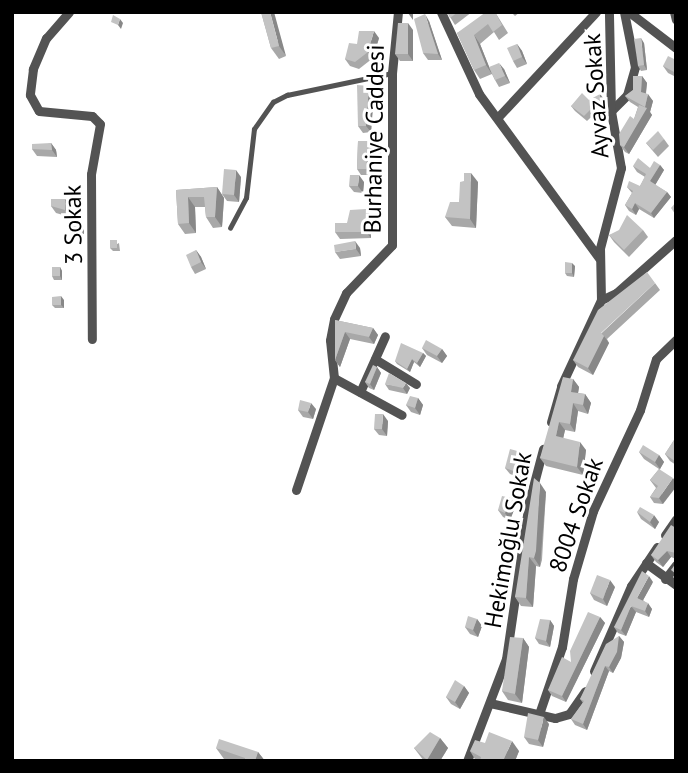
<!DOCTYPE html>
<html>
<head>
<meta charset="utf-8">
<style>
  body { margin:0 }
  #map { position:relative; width:688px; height:773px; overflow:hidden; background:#fff; font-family:"PT Sans",sans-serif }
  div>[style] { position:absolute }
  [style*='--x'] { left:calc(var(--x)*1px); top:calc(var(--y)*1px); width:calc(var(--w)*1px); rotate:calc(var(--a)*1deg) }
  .lane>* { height:4.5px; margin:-2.25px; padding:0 2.25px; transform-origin:2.25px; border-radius:2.25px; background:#535353 }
  .street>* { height:9px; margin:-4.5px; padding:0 4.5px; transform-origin:4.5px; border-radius:4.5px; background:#535353 }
  .wall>* { inset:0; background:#a8a8a8 }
  .shaded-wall>* { inset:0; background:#888 }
  .building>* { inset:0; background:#c3c3c3 }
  span { translate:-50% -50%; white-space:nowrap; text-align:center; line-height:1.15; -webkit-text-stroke:6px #fff; paint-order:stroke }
  .street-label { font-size:24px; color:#000 }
  .frame { position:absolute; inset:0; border:14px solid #000; pointer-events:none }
</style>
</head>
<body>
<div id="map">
  <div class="lane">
    <div style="--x:230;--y:228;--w:34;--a:-62"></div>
    <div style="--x:246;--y:198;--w:69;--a:-83.4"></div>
    <div style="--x:254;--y:129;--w:33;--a:-55"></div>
    <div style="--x:273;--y:102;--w:16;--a:-27"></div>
    <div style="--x:287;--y:95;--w:107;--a:-11.8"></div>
  </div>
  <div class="street">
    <div style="--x:69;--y:12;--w:35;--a:131"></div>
    <div style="--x:46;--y:38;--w:34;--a:113"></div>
    <div style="--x:33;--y:69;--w:26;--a:97"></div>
    <div style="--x:30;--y:95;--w:18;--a:61"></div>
    <div style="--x:39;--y:111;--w:53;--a:5.4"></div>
    <div style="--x:92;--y:116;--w:11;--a:45"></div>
    <div style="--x:100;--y:124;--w:51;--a:100.2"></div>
    <div style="--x:91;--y:174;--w:165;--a:89.7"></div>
    <div style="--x:441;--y:12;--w:90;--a:65.1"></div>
    <div style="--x:479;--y:94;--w:203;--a:53.8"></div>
    <div style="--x:629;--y:12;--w:59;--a:37.5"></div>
    <div style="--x:674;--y:12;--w:8;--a:76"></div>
    <div style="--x:611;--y:111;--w:23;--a:-45"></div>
    <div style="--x:627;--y:95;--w:29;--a:-74"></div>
    <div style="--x:635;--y:67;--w:56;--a:-101.3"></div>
    <div style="--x:499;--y:116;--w:142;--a:-47"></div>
    <div style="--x:601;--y:300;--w:52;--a:-91.1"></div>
    <div style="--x:600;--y:248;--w:83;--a:-75.3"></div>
    <div style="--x:621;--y:168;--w:58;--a:-100"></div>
    <div style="--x:611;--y:111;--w:99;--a:-91.2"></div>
    <div style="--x:375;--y:359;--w:48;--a:31.4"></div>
    <div style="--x:334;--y:378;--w:77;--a:28.6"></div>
    <div style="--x:360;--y:392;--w:61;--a:-65.9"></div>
    <div style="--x:551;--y:422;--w:37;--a:-74"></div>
    <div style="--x:561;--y:386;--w:95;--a:-65.1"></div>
    <div style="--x:601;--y:300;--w:17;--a:-25"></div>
    <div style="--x:616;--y:293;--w:80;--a:-41.5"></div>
    <div style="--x:296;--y:490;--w:118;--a:-71.3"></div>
    <div style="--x:334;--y:378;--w:38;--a:-96"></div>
    <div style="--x:330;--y:340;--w:21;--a:-79"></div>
    <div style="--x:334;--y:319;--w:29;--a:-65"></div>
    <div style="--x:346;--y:293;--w:66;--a:-46.2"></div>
    <div style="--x:392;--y:245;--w:172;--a:-90"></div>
    <div style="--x:392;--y:73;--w:61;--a:-84.4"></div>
    <div style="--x:665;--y:535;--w:19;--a:-55"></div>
    <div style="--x:646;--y:563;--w:37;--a:36"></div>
    <div style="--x:665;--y:579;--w:18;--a:-52"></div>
    <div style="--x:594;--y:671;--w:93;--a:-66.5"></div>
    <div style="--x:631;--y:586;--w:47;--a:-56.3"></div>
    <div style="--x:490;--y:703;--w:67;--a:13"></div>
    <div style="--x:555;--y:718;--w:15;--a:-16"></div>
    <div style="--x:569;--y:714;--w:28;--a:-55"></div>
    <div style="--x:539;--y:714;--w:71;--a:-71.1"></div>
    <div style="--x:562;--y:647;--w:69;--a:-80.8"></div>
    <div style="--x:573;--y:579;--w:71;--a:-73.6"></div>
    <div style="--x:593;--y:511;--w:111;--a:-65"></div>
    <div style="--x:640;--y:410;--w:53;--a:-72.6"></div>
    <div style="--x:656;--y:359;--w:28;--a:-44"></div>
    <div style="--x:467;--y:761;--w:109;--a:-69.1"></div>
    <div style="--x:506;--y:659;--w:159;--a:-81.7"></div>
    <div style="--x:529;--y:502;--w:55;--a:-75.2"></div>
  </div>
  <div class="wall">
    <div style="clip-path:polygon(261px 12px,286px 56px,279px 59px,271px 48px)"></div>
    <div style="clip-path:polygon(447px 12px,472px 12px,455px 25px)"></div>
    <div style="clip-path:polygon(495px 12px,508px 33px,499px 40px,494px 32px,480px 44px,489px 67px,504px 69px,510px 83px,499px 87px,495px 80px,492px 74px,480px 79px,474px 70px,457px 33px)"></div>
    <div style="clip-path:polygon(511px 12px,520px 12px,515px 16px)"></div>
    <div style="clip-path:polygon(429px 21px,442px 60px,428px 60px,423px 53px)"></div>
    <div style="clip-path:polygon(413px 30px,413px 61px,400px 61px,395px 54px)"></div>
    <div style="clip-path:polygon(379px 38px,373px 58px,359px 69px,350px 66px,345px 59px,357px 44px)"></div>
    <div style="clip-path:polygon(644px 43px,647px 70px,641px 71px,638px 66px)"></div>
    <div style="clip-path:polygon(517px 44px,522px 51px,527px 64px,517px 68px,513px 61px)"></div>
    <div style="clip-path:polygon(676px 60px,676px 77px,668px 73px,663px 66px)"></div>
    <div style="clip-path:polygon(642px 76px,647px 83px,646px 94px,653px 101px,650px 112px,652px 115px,629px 154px,625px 152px,620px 145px,634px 119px,638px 107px,630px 102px,625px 96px,633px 90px)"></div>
    <div style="clip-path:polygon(369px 86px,374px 92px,371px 132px,363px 133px,358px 126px)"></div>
    <div style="clip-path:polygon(604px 99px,604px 105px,587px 121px,575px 111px,571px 106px,589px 100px)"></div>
    <div style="clip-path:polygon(664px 139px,669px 146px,658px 157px,646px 143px)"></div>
    <div style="clip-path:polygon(358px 141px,376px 141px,380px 147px,381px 158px,370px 158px,371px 175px,361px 175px,357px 169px)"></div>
    <div style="clip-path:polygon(51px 143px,56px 150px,57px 157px,37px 156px,32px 149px)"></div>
    <div style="clip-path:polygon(660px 165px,664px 170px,655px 185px,667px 192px,671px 197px,654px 218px,639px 209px,636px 215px,629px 211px,625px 205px,632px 193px,627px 187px,640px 186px,645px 177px,637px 172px,633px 166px,650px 168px)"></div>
    <div style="clip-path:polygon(241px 177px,239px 202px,227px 201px,222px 194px)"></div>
    <div style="clip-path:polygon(464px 181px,478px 182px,476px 228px,452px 226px,445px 217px,459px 202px)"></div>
    <div style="clip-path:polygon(364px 182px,363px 193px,354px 192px,349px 186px)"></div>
    <div style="clip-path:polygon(217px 187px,224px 198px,222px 227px,213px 228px,206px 217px,205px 207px,195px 207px,196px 233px,185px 234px,178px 224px,176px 190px)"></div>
    <div style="clip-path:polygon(65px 199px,70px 206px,70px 217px,56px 213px,51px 206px)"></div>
    <div style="clip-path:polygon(366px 209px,371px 216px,371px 238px,340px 239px,335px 232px)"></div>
    <div style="clip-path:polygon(84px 226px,84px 234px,77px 234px,72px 227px)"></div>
    <div style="clip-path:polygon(643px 230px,648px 237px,629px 257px,614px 242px,609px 235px)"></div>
    <div style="clip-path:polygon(119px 243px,120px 251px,113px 251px,110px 248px)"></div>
    <div style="clip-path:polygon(360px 248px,361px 256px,340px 259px,335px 252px)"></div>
    <div style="clip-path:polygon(196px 250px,201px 257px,206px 269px,195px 274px,191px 267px)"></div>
    <div style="clip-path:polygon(575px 266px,574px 277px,567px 276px,565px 273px)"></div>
    <div style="clip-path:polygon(60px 267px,62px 271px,62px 280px,54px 280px,52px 276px)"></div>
    <div style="clip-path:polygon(655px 283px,660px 290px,607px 339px,609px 343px,593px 375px,578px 367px,573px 360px)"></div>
    <div style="clip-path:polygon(64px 300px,64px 308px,55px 308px,52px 305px)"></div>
    <div style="clip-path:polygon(335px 320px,373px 328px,378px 335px,374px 344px,350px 339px,340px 367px,335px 360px)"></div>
    <div style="clip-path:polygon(422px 348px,442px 349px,447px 356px,442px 363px,427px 355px)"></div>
    <div style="clip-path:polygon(423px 353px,426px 356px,420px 367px,414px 362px,410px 372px,397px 364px,395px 361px)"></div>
    <div style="clip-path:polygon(377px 367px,381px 373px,374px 390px,369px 388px,365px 382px)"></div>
    <div style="clip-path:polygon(573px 379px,579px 387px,578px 393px,585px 394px,591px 403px,588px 414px,578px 411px,575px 432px,565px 430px,563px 438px,586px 450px,583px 475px,546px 466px,540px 458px)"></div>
    <div style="clip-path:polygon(385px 384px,410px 388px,407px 394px,389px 390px)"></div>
    <div style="clip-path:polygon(418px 398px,423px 405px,420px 415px,411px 412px,406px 405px)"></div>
    <div style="clip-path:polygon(316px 409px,313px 419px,303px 417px,298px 410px)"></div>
    <div style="clip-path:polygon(388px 421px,387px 436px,379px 435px,374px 429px)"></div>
    <div style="clip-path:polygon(676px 437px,676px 465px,670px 461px,665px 454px)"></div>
    <div style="clip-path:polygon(521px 452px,526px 459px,521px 478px,510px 474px,505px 468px)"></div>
    <div style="clip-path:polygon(639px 452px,659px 455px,664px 462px,660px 469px,663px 504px,654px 503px,650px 497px,656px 488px,650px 480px,659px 469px,644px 459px)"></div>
    <div style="clip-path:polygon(546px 492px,542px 560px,540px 567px,536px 566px,533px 607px,521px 606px,515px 597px)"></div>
    <div style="clip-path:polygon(511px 498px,516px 505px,510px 520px,503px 517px,498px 510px)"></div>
    <div style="clip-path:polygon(637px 512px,659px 522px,655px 529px,641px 519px)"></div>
    <div style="clip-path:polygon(676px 528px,676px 559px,671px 557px,663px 567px,656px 562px,651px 555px)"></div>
    <div style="clip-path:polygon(653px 582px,643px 600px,652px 609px,649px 617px,636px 612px,626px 636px,618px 633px,614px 627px)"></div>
    <div style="clip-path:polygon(615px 587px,607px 606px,594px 600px,590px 593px)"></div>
    <div style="clip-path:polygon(600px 617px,605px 623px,566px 702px,552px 696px,548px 690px,571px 662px)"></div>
    <div style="clip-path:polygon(477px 619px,482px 626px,478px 637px,470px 634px,465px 627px)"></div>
    <div style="clip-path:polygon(550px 620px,554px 626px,550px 647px,539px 644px,535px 638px)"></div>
    <div style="clip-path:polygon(619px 636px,624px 642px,621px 658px,613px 673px,609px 671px,587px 730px,575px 725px,571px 719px,583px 703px,580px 699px)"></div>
    <div style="clip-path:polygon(523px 638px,529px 647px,522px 703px,508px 700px,502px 691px)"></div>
    <div style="clip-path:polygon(464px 686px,469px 693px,460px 709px,451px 704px,446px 697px)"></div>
    <div style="clip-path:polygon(549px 724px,543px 747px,529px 744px,524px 737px)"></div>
    <div style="clip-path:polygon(440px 738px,448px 748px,440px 761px,424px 761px,414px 748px)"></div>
    <div style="clip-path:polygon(216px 748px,258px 752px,265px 761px,230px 761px,224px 759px)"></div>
    <div style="clip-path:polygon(470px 751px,519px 751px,515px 761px,476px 761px)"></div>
  </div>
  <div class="shaded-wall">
    <div style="clip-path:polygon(270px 12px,274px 12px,286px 56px,279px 46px)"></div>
    <div style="clip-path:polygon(408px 12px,413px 12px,413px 20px,408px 13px)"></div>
    <div style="clip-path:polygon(425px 14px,429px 21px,442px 60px,438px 54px)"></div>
    <div style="clip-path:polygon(120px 19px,123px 23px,121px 29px,118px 25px)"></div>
    <div style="clip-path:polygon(408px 23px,413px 30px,413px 61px,408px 54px)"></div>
    <div style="clip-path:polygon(374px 31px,379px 38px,373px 58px,368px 52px)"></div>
    <div style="clip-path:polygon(474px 35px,480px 44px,492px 74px,486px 65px)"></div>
    <div style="clip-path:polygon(641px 38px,644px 43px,647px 70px,644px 65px)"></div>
    <div style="clip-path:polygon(517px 44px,522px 51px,527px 64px,522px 57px)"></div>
    <div style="clip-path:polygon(499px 63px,504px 69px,510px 83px,505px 76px)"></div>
    <div style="clip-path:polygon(642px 76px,647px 83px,645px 99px,641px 92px)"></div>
    <div style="clip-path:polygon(369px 86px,374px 92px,371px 132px,366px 126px)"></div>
    <div style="clip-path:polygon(600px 94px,604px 99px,604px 105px,600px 100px)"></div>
    <div style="clip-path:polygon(648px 94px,653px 101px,650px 112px,652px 115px,629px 154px,624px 147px,645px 107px)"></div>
    <div style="clip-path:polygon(376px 141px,380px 147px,381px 158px,376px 152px)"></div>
    <div style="clip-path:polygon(51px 143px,56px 150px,57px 157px,52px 150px)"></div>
    <div style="clip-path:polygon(366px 152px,370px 158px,371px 175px,367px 169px)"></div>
    <div style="clip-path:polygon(660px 165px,664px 170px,654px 187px,650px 181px)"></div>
    <div style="clip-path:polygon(236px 170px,241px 177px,239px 202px,234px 195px)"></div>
    <div style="clip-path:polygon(471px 173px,478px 182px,476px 228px,470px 219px)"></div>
    <div style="clip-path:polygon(359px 175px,364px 182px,363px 193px,358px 186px)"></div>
    <div style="clip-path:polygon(217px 187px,224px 198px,222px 227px,215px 217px)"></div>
    <div style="clip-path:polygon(667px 192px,671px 197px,654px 218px,651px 213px)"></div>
    <div style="clip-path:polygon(188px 197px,195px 207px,196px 233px,189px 223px)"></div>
    <div style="clip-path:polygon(65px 199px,70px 206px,70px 217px,65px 210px)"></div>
    <div style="clip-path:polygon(635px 203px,639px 209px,636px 215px,632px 209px)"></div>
    <div style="clip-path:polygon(366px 209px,371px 216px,371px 238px,366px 232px)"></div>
    <div style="clip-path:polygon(79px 219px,84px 226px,84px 234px,80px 227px)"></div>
    <div style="clip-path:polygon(355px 241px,360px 248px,361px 256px,356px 249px)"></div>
    <div style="clip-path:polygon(196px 250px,201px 257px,206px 269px,201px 262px)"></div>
    <div style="clip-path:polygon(572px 263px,575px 266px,574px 277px,572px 273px)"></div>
    <div style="clip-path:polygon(60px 267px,62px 271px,62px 280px,60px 276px)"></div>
    <div style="clip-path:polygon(61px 296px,64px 300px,64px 308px,61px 305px)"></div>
    <div style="clip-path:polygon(373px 328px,378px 335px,374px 344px,369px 337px)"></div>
    <div style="clip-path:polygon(345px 332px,350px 339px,340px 367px,335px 360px)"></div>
    <div style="clip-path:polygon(604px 336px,609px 343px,593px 375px,588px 368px)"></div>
    <div style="clip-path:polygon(442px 349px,447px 356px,442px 363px,437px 356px)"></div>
    <div style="clip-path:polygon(423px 353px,426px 356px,420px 367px,417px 363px)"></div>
    <div style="clip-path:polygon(412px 359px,414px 362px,410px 372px,407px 369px)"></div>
    <div style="clip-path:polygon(377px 367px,381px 373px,374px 390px,370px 384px)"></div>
    <div style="clip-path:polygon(573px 379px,579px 387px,577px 400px,571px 392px)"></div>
    <div style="clip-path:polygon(406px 383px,410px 388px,407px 394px,403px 388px)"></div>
    <div style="clip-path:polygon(585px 394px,591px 403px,588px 414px,583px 405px)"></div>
    <div style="clip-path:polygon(418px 398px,423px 405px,420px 415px,415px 408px)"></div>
    <div style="clip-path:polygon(311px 403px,316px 409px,313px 419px,308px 412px)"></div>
    <div style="clip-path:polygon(573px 403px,578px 411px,575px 432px,570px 424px)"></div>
    <div style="clip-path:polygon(383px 414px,388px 421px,387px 436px,382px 429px)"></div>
    <div style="clip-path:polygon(559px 422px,565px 430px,562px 444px,556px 436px)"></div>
    <div style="clip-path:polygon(580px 442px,586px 450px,583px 475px,577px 467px)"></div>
    <div style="clip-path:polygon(521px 452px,526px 459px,521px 478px,516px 472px)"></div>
    <div style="clip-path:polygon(659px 455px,664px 462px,660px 469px,655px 462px)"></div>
    <div style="clip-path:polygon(673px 478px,676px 482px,676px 487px,663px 504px,659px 498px)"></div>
    <div style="clip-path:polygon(540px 483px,546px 492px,540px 567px,534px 558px)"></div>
    <div style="clip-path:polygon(511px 498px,516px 505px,510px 520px,505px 513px)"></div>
    <div style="clip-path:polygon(654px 515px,659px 522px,655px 529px,650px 522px)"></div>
    <div style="clip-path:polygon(667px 551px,671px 557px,663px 567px,658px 560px)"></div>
    <div style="clip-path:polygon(529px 557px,536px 566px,533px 607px,526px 598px)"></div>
    <div style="clip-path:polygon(649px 576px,653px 582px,641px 604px,637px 598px)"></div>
    <div style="clip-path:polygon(610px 580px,615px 587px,607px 606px,603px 599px)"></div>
    <div style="clip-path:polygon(648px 603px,652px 609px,649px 617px,645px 611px)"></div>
    <div style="clip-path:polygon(631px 606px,636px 612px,626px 636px,621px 630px)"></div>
    <div style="clip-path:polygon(600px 617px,605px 623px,566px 702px,562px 696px)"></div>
    <div style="clip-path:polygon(477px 619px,482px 626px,478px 637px,473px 630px)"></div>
    <div style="clip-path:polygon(550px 620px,554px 626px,550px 647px,546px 641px)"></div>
    <div style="clip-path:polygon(619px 636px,624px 642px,621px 658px,613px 673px,609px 667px)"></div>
    <div style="clip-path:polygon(523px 638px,529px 647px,522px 703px,515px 694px)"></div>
    <div style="clip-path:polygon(605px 666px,609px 671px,587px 730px,583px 724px)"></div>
    <div style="clip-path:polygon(464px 686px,469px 693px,460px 709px,455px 702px)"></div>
    <div style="clip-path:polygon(544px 717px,549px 724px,543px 747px,538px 740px)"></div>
    <div style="clip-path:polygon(440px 738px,448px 748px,440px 761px,428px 761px,427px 760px)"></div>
    <div style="clip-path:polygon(512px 741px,519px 751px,515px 761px,503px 761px)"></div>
    <div style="clip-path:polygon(258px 752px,265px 761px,255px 761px)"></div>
  </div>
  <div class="building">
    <div style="clip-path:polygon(261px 12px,270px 12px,279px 46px,271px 48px)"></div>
    <div style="clip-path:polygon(447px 12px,458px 12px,450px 18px)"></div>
    <div style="clip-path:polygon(486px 12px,495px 12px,502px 25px,493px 32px,488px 24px,474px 35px,486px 65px,474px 70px,457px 33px)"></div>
    <div style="clip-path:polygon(425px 14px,438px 54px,423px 53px,414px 19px)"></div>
    <div style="clip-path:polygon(113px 15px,120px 19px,118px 25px,111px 22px)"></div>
    <div style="clip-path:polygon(398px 23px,408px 23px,408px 54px,395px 54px)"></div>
    <div style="clip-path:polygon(359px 31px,374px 31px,368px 52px,355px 62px,345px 59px,349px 43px,357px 44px)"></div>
    <div style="clip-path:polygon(641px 38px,644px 65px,638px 66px,634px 39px)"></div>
    <div style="clip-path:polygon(517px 44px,522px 57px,513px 61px,507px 48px)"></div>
    <div style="clip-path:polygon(668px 56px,676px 60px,676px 73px,663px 66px)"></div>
    <div style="clip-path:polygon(499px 63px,505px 76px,495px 80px,489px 67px)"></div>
    <div style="clip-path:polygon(633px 76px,642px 76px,641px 92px,648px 94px,645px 107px,625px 96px,633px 90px)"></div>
    <div style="clip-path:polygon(357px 85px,369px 86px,366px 126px,358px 126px)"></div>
    <div style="clip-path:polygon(582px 93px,589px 100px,600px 94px,600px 100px,584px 116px,571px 106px)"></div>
    <div style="clip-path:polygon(639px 105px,647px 108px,624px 147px,620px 145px,619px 134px,630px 116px,634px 119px)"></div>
    <div style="clip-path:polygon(658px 131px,664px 139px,653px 150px,646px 143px)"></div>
    <div style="clip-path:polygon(358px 141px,376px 141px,376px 152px,366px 152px,367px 169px,357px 169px)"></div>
    <div style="clip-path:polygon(51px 143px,52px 150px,32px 149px,32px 144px)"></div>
    <div style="clip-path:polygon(638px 158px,650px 168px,654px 161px,660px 165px,650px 181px,667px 192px,651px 213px,635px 203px,632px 209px,625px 205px,633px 191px,627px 187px,629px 181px,640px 186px,646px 174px,633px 166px)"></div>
    <div style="clip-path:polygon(224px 169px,236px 170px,234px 195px,222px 194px)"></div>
    <div style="clip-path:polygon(464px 173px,471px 173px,470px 219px,445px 217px,450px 202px,459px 202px,460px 182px,464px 181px)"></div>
    <div style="clip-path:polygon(350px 175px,359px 175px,358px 186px,349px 186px)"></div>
    <div style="clip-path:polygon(217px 187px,215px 217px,206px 217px,204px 197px,188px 197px,189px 223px,178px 224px,176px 190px)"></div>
    <div style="clip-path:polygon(51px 199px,65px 199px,65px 210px,51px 206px)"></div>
    <div style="clip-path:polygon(676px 202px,676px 213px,675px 214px,671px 208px)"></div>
    <div style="clip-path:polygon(366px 209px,366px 232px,335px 232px,335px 223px,347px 223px,350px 210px)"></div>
    <div style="clip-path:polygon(627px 215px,643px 230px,624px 250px,609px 235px,619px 230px)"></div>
    <div style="clip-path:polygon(79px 219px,80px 227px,72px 227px,72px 221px)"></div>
    <div style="clip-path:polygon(110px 240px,117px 240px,117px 248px,110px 248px)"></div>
    <div style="clip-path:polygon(355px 241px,356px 249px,335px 252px,334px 245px)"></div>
    <div style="clip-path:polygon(196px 250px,201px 262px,191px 267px,186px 255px)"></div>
    <div style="clip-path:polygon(565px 262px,572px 263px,572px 273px,565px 273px)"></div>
    <div style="clip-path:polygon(52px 267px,60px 267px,60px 276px,52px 276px)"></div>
    <div style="clip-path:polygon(647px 272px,655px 283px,601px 333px,604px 336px,588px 368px,573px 360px,598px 310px)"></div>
    <div style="clip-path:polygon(61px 296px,61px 305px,52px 305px,52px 297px)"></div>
    <div style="clip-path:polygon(335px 320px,373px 328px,369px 337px,345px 332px,335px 360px)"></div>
    <div style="clip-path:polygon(426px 340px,442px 349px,437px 356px,422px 348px)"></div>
    <div style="clip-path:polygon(401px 343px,423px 353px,417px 363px,412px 359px,407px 369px,395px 361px)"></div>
    <div style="clip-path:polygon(373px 365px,377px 367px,370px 384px,365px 382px)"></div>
    <div style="clip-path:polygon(389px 373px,406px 383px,403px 388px,385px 384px)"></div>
    <div style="clip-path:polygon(563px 377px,573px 379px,571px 392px,585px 394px,583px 405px,573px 403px,570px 424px,559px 422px,556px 436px,580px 442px,577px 467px,540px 458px)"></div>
    <div style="clip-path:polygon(410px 396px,418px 398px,415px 408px,406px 405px)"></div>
    <div style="clip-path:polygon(300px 400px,311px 403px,308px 412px,298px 410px)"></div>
    <div style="clip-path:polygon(375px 414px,383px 414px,382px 429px,374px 429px)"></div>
    <div style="clip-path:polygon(676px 437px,676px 462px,665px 454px)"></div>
    <div style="clip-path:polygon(643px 445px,659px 455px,655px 462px,639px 452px)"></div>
    <div style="clip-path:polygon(510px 449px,521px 452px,516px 472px,505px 468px)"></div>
    <div style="clip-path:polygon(659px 469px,673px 478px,659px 498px,650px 497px,658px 486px,650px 480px)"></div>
    <div style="clip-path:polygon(534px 478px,540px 483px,536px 551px,534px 558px,529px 557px,526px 598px,515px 597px)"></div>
    <div style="clip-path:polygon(502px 496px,511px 498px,505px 513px,498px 510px)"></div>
    <div style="clip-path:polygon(640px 507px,654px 515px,650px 522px,637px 512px)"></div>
    <div style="clip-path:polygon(671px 525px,676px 528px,676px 553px,667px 551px,658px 560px,651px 555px)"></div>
    <div style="clip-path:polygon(676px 563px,676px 574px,671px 570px)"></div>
    <div style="clip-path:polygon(642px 571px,649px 576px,637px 598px,648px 603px,645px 611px,631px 606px,621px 630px,614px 627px)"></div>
    <div style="clip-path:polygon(597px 575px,610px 580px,603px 599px,590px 593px)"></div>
    <div style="clip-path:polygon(588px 612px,600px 617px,562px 696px,548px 690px,562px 657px,571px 662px,570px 651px)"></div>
    <div style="clip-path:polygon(468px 616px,477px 619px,473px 630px,465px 627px)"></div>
    <div style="clip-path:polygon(540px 619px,550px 620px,546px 641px,535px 638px)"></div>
    <div style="clip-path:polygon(619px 636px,617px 652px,609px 667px,605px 666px,583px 724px,571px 719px,584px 701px,580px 699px,606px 644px)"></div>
    <div style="clip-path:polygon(510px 637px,523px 638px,515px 694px,502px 691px)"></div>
    <div style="clip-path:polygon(455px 680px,464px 686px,455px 702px,446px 697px)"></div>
    <div style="clip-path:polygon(528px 713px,544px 717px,538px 740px,524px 737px)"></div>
    <div style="clip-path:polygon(430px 732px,440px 738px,427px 760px,414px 748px)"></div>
    <div style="clip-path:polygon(489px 732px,512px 741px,503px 761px,480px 761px,481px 757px,470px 751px,475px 740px,485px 743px)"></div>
    <div style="clip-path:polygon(219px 739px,258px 752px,255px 761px,245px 761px,245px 758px,216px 748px)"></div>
  </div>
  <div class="street-label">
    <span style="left:596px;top:96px;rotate:-94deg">Ayvaz Sokak</span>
    <span style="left:374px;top:139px;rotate:-89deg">Burhaniye Caddesi</span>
    <span style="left:73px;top:225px;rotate:-91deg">3 Sokak</span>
    <span style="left:576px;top:515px;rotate:-71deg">8004 Sokak</span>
    <span style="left:508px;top:540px;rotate:-80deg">Hekimoğlu Sokak</span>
  </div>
  <div class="frame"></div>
</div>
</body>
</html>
